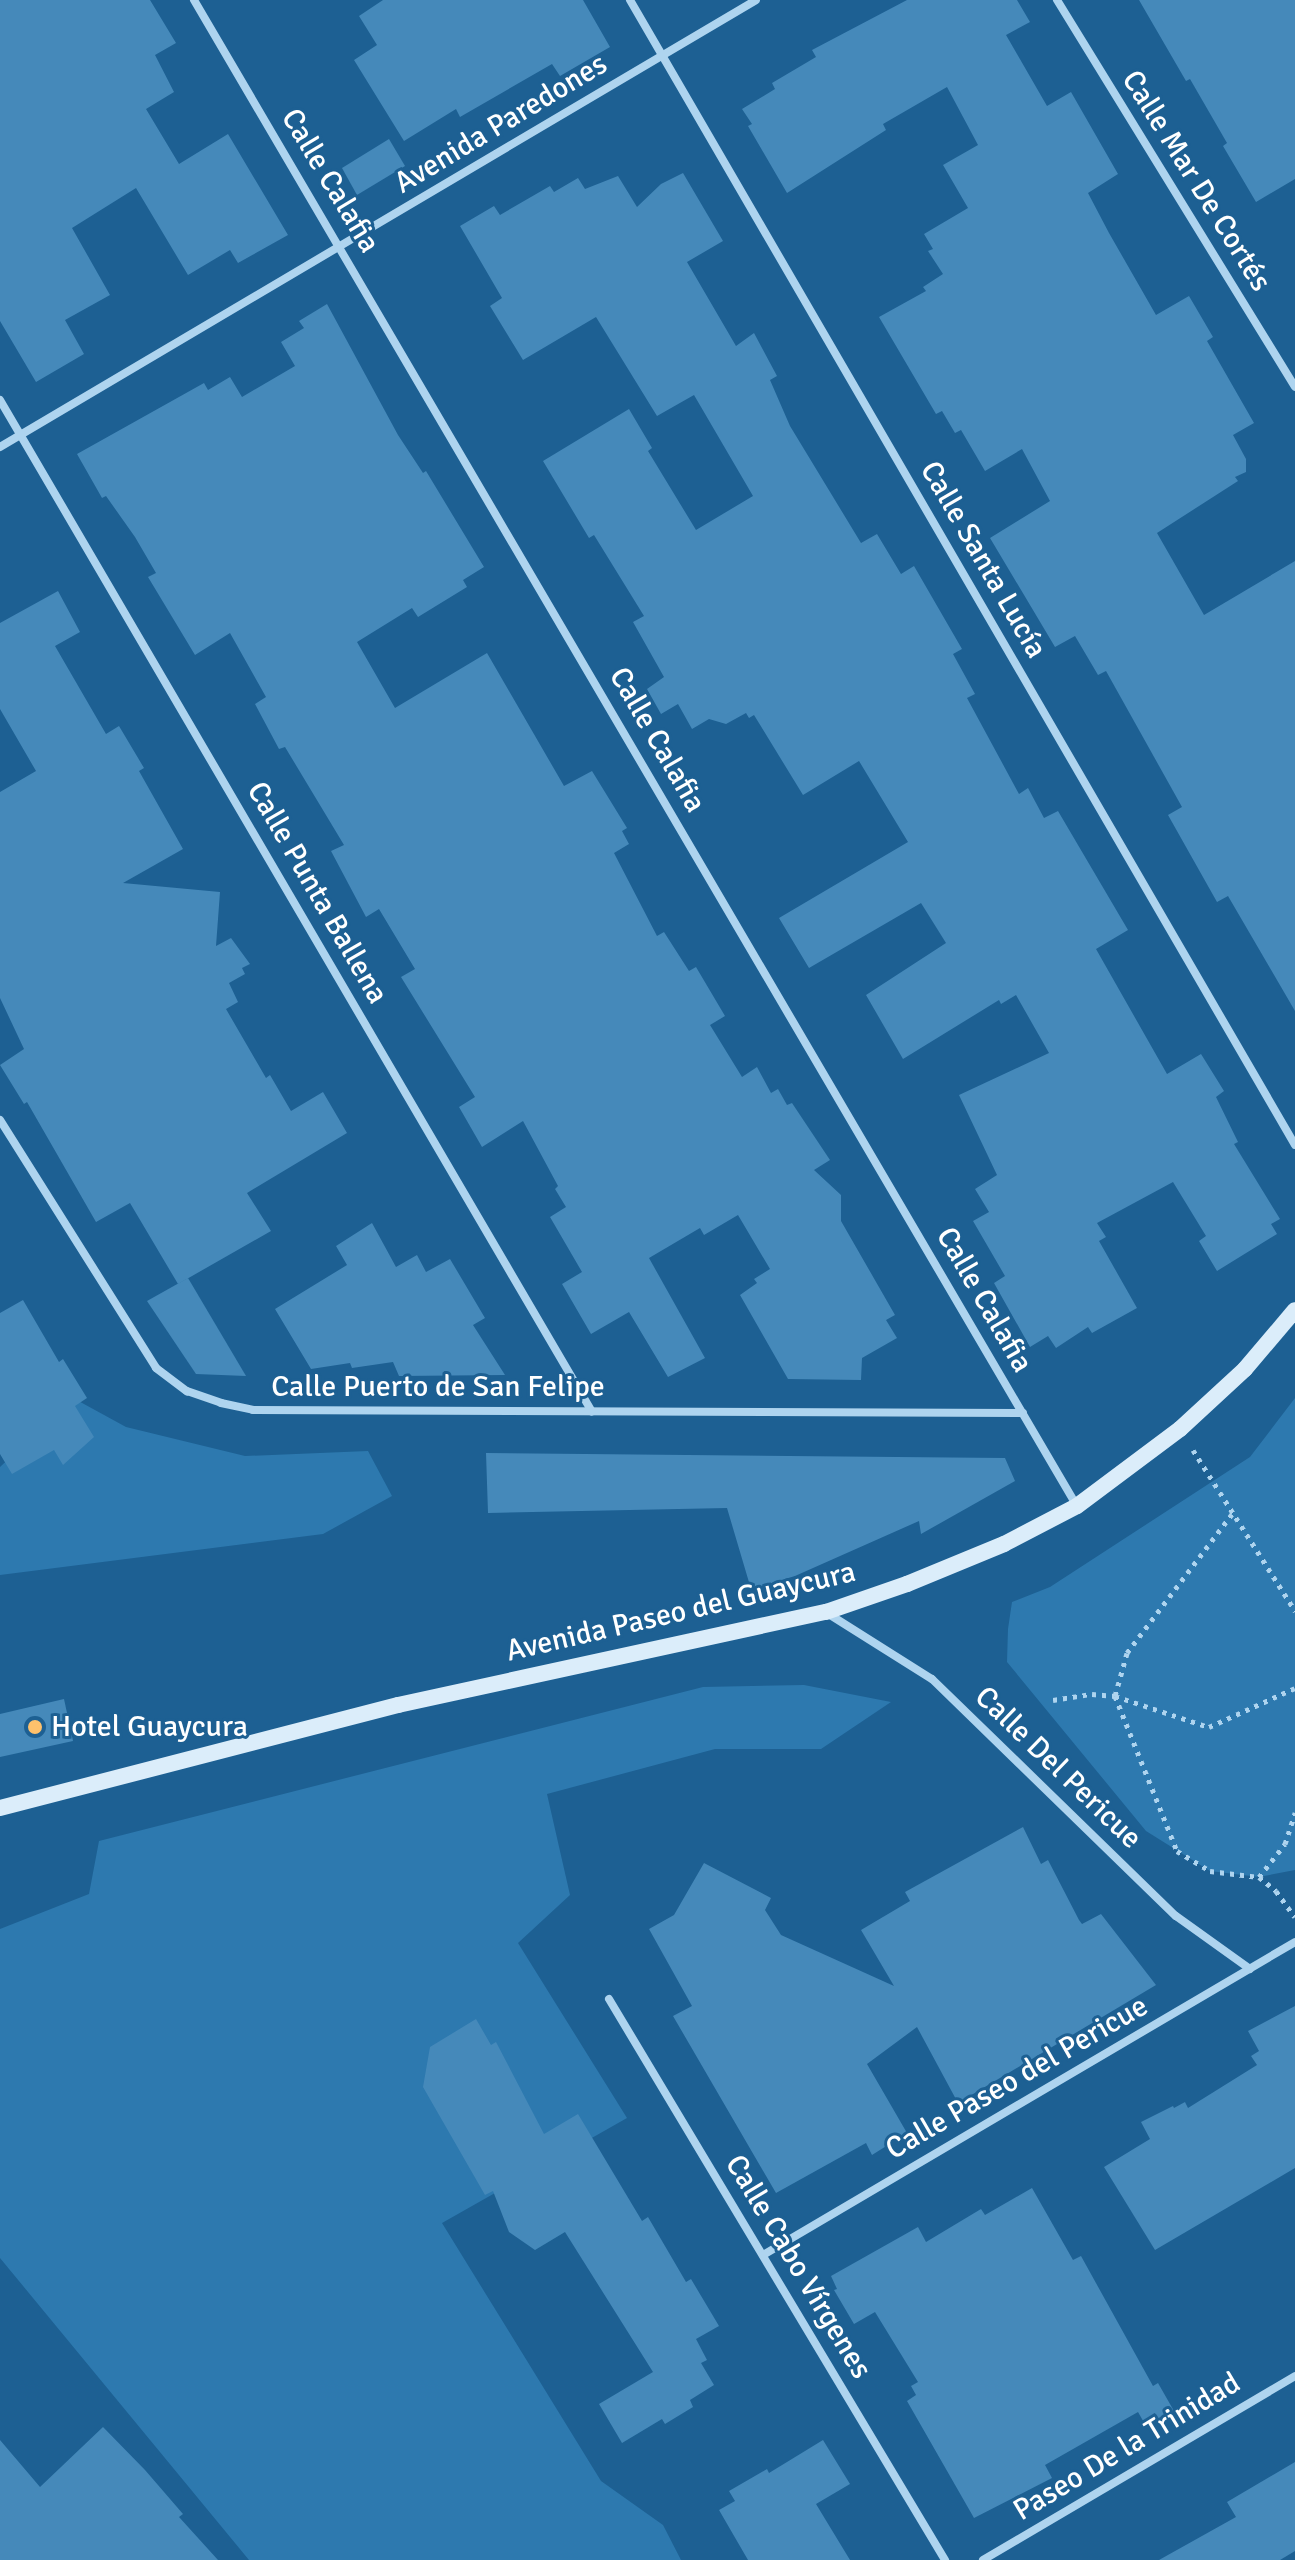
<!DOCTYPE html>
<meta charset="utf-8">
<style>
body{margin:0}
#map{position:relative;width:1295px;height:2560px;overflow:hidden;background:#1d6093;font-family:Signika,sans-serif}
div>[style]{position:absolute}
.green>*{inset:0;background:#2d79af}
.building>*{inset:0;background:#4589ba}
.path>*{height:5px;margin-top:-2.5px;transform-origin:0;background:repeating-linear-gradient(90deg,#aed4ef 0 4px,transparent 0 10px)}
.street>*{height:8px;margin:-4px;padding:0 4px;transform-origin:4px;border-radius:4px;background:#aed4ef}
.secondary>*{height:16px;margin:-8px;padding:0 8px;transform-origin:8px;border-radius:8px;background:#dbedfa}
.dots>*{width:22px;height:22px;translate:-50% -50%;box-sizing:border-box;border:4px solid #1d6093;border-radius:50%}
span{translate:-50% -50%;white-space:nowrap;text-align:center;line-height:1.15;-webkit-text-stroke:6px #1d6093;paint-order:stroke}
.street-label{font-size:30px;color:#fff}
.poi-label{font-size:30px;color:#fff}
.left{translate:0 -50%;text-align:left}
</style>
<div id="map">
<div class="green">
<i style="clip-path:polygon(73px 1398px,126px 1427px,245px 1456px,368px 1451px,392px 1496px,323px 1534px,0 1575px,0 1467px)"></i>
<i style="clip-path:polygon(1295px 1398px,1295px 1870px,1259px 1877px,1210px 1871px,1146px 1831px,1007px 1662px,1008px 1629px,1012px 1602px,1050px 1587px,1250px 1457px)"></i>
<i style="clip-path:polygon(804px 1685px,891px 1702px,821px 1749px,715px 1749px,547px 1794px,570px 1895px,518px 1943px,627px 2118px,442px 2223px,601px 2481px,663px 2525px,681px 2560px,249px 2560px,0 2258px,0 1929px,89px 1894px,99px 1841px,703px 1687px)"></i>
</div>
<div class="building">
<i style="clip-path:polygon(0 0,150px 0,176px 43px,155px 55px,174px 92px,146px 109px,179px 164px,228px 134px,288px 235px,238px 263px,230px 250px,188px 275px,136px 188px,72px 228px,110px 295px,65px 320px,84px 354px,36px 382px,0 321px)"></i>
<i style="clip-path:polygon(383px 0,583px 0,610px 47px,560px 76px,552px 64px,460px 117px,456px 109px,404px 141px,354px 60px,377px 45px,359px 16px)"></i>
<i style="clip-path:polygon(907px 0,1017px 0,1030px 22px,1006px 35px,1047px 106px,1071px 92px,1118px 174px,1088px 193px,1109px 233px,1156px 315px,1189px 296px,1213px 337px,1207px 341px,1254px 423px,1233px 435px,1246px 459px,1246px 472px,1235px 477px,1238px 481px,1157px 533px,1204px 615px,1295px 561px,1295px 1011px,1228px 896px,1217px 902px,1168px 815px,1182px 807px,1106px 671px,1098px 675px,1075px 636px,1055px 647px,990px 538px,1050px 501px,1022px 449px,985px 471px,961px 430px,955px 433px,942px 411px,936px 414px,879px 317px,926px 291px,923px 287px,943px 274px,928px 251px,933px 249px,924px 234px,968px 208px,943px 165px,978px 145px,947px 87px,883px 124px,886px 130px,787px 193px,748px 126px,752px 124px,742px 109px,775px 89px,772px 83px,816px 57px,812px 50px)"></i>
<i style="clip-path:polygon(1139px 0,1295px 0,1295px 179px,1256px 202px,1223px 146px,1227px 143px,1190px 79px,1186px 81px)"></i>
<i style="clip-path:polygon(389px 139px,405px 166px,357px 195px,342px 168px)"></i>
<i style="clip-path:polygon(683px 173px,723px 241px,687px 262px,736px 346px,754px 333px,777px 376px,770px 380px,790px 426px,861px 543px,877px 534px,901px 574px,914px 566px,962px 649px,953px 654px,975px 694px,967px 698px,1019px 794px,1028px 788px,1044px 818px,1058px 811px,1128px 930px,1096px 949px,1167px 1074px,1201px 1054px,1224px 1091px,1216px 1097px,1238px 1142px,1234px 1144px,1280px 1219px,1271px 1224px,1277px 1234px,1217px 1271px,1199px 1241px,1206px 1236px,1173px 1182px,1097px 1223px,1106px 1237px,1099px 1241px,1137px 1308px,1092px 1333px,1088px 1327px,1056px 1348px,1048px 1336px,1030px 1347px,994px 1283px,1005px 1276px,973px 1221px,989px 1212px,975px 1189px,997px 1175px,959px 1095px,1049px 1053px,1016px 995px,1001px 1004px,999px 1000px,903px 1059px,866px 995px,946px 943px,921px 903px,809px 968px,779px 918px,908px 842px,859px 761px,803px 795px,754px 715px,749px 718px,746px 713px,726px 724px,709px 719px,692px 729px,678px 704px,661px 714px,647px 689px,664px 677px,633px 622px,644px 616px,594px 535px,589px 538px,543px 461px,629px 409px,652px 448px,648px 451px,696px 530px,753px 496px,694px 395px,657px 416px,596px 317px,523px 360px,490px 306px,502px 298px,460px 226px,494px 206px,500px 215px,550px 186px,554px 192px,578px 178px,585px 189px,618px 176px,637px 207px,661px 184px)"></i>
<i style="clip-path:polygon(327px 304px,398px 435px,423px 473px,426px 471px,484px 567px,463px 580px,467px 587px,418px 617px,412px 608px,357px 642px,395px 708px,487px 653px,564px 786px,592px 771px,627px 828px,622px 831px,629px 844px,614px 853px,657px 936px,664px 932px,689px 971px,696px 967px,725px 1016px,710px 1025px,742px 1077px,757px 1067px,771px 1093px,778px 1089px,787px 1105px,792px 1103px,830px 1160px,814px 1170px,841px 1195px,841px 1221px,895px 1315px,886px 1320px,897px 1338px,862px 1358px,861px 1380px,788px 1379px,740px 1295px,757px 1283px,754px 1279px,770px 1269px,738px 1215px,704px 1235px,700px 1228px,649px 1258px,705px 1358px,668px 1377px,629px 1312px,591px 1334px,562px 1284px,582px 1272px,550px 1217px,566px 1207px,555px 1189px,558px 1186px,523px 1121px,482px 1147px,459px 1107px,475px 1097px,401px 977px,415px 969px,379px 909px,366px 917px,331px 851px,344px 845px,285px 747px,279px 749px,255px 704px,266px 697px,230px 633px,195px 655px,148px 577px,156px 573px,135px 537px,106px 496px,102px 498px,77px 454px,204px 383px,208px 390px,230px 377px,242px 397px,295px 366px,281px 342px,304px 328px,299px 321px)"></i>
<i style="clip-path:polygon(58px 591px,80px 632px,55px 646px,106px 734px,119px 726px,144px 768px,139px 771px,183px 849px,123px 883px,220px 892px,216px 946px,231px 938px,250px 964px,242px 968px,245px 974px,229px 983px,238px 1002px,226px 1009px,266px 1078px,270px 1075px,291px 1111px,323px 1092px,347px 1133px,247px 1193px,271px 1231px,178px 1284px,130px 1203px,96px 1222px,27px 1102px,24px 1104px,0 1065px,24px 1049px,0 998px,0 792px,36px 771px,0 709px,0 623px)"></i>
<i style="clip-path:polygon(372px 1223px,396px 1267px,417px 1255px,426px 1272px,450px 1259px,485px 1318px,473px 1325px,505px 1375px,399px 1376px,393px 1362px,352px 1368px,350px 1363px,311px 1369px,275px 1309px,347px 1265px,336px 1246px)"></i>
<i style="clip-path:polygon(188px 1278px,246px 1376px,196px 1374px,147px 1301px)"></i>
<i style="clip-path:polygon(23px 1300px,59px 1362px,63px 1359px,87px 1398px,75px 1406px,94px 1437px,63px 1465px,54px 1450px,12px 1474px,0 1454px,0 1313px)"></i>
<i style="clip-path:polygon(486px 1453px,1005px 1458px,1015px 1481px,921px 1534px,919px 1521px,795px 1576px,751px 1589px,727px 1508px,488px 1513px)"></i>
<i style="clip-path:polygon(64px 1699px,73px 1741px,0 1757px,0 1714px)"></i>
<i style="clip-path:polygon(1023px 1827px,1041px 1864px,1048px 1860px,1079px 1920px,1082px 1924px,1101px 1914px,1156px 1985px,958px 2103px,917px 2027px,867px 2064px,907px 2133px,872px 2155px,866px 2143px,776px 2193px,673px 2016px,692px 2006px,649px 1929px,674px 1915px,704px 1863px,771px 1898px,765px 1910px,781px 1935px,894px 1986px,861px 1930px,910px 1901px,905px 1892px)"></i>
<i style="clip-path:polygon(1295px 2006px,1295px 2168px,1155px 2250px,1104px 2167px,1150px 2139px,1141px 2122px,1173px 2106px,1174px 2108px,1185px 2102px,1188px 2108px,1257px 2065px,1251px 2056px,1259px 2051px,1248px 2031px)"></i>
<i style="clip-path:polygon(476px 2019px,491px 2045px,496px 2042px,544px 2134px,578px 2114px,642px 2221px,648px 2217px,686px 2282px,691px 2279px,719px 2326px,696px 2339px,707px 2360px,701px 2363px,714px 2385px,690px 2400px,693px 2407px,665px 2424px,662px 2419px,622px 2443px,599px 2404px,653px 2372px,565px 2232px,535px 2250px,509px 2232px,493px 2191px,485px 2195px,423px 2087px,430px 2047px)"></i>
<i style="clip-path:polygon(1032px 2188px,1073px 2260px,1081px 2256px,1153px 2386px,1158px 2383px,1174px 2411px,1146px 2426px,1138px 2412px,1045px 2465px,1052px 2478px,974px 2518px,907px 2401px,916px 2395px,911px 2386px,918px 2382px,875px 2312px,854px 2324px,834px 2290px,837px 2289px,831px 2276px,918px 2227px,926px 2242px,981px 2209px,985px 2215px)"></i>
<i style="clip-path:polygon(103px 2427px,145px 2470px,183px 2514px,179px 2517px,218px 2560px,0 2560px,0 2440px,40px 2487px)"></i>
<i style="clip-path:polygon(823px 2440px,850px 2484px,816px 2504px,850px 2560px,748px 2560px,719px 2510px,735px 2501px,729px 2491px,767px 2469px,769px 2473px)"></i>
<i style="clip-path:polygon(1295px 2462px,1295px 2551px,1280px 2560px,1159px 2560px,1236px 2517px,1227px 2502px)"></i>
</div>
<div class="path">
<i style="left:1193px;top:1450px;width:191px;rotate:57.6deg"></i>
<i style="left:1232px;top:1514px;width:174px;rotate:127.1deg"></i>
<i style="left:1127px;top:1653px;width:45px;rotate:105.6deg"></i>
<i style="left:1115px;top:1696px;width:167px;rotate:68.2deg"></i>
<i style="left:1177px;top:1851px;width:39px;rotate:31deg"></i>
<i style="left:1210px;top:1871px;width:49px;rotate:7deg"></i>
<i style="left:1259px;top:1877px;width:22px;rotate:39deg"></i>
<i style="left:1276px;top:1891px;width:32px;rotate:54deg"></i>
<i style="left:1053px;top:1700px;width:39px;rotate:-9deg"></i>
<i style="left:1092px;top:1694px;width:23px;rotate:5deg"></i>
<i style="left:1115px;top:1696px;width:99px;rotate:18.3deg"></i>
<i style="left:1209px;top:1727px;width:94px;rotate:-24.4deg"></i>
<i style="left:1259px;top:1877px;width:42px;rotate:-51.8deg"></i>
<i style="left:1285px;top:1844px;width:33px;rotate:-72deg"></i>
</div>
<div class="street">
<i style="left:194px;top:0;width:1746px;rotate:59.62deg"></i>
<i style="left:630px;top:0;width:1324px;rotate:59.85deg"></i>
<i style="left:1057px;top:0;width:454px;rotate:58.4deg"></i>
<i style="left:0;top:400px;width:1172px;rotate:59.67deg"></i>
<i style="left:0;top:447px;width:878px;rotate:-30.59deg"></i>
<i style="left:0;top:1120px;width:293px;rotate:57.8deg"></i>
<i style="left:156px;top:1368px;width:39px;rotate:37deg"></i>
<i style="left:187px;top:1391px;width:36px;rotate:19deg"></i>
<i style="left:221px;top:1403px;width:33px;rotate:12deg"></i>
<i style="left:253px;top:1410px;width:770px;rotate:0.22deg"></i>
<i style="left:827px;top:1613px;width:124px;rotate:32.2deg"></i>
<i style="left:932px;top:1679px;width:340px;rotate:44.2deg"></i>
<i style="left:1176px;top:1916px;width:91px;rotate:35.6deg"></i>
<i style="left:609px;top:1999px;width:654px;rotate:59.08deg"></i>
<i style="left:763px;top:2255px;width:617px;rotate:-30.47deg"></i>
<i style="left:983px;top:2560px;width:362px;rotate:-30.5deg"></i>
</div>
<div class="secondary">
<i style="left:0;top:1808px;width:411px;rotate:-14.5deg"></i>
<i style="left:398px;top:1705px;width:438px;rotate:-12.3deg"></i>
<i style="left:826px;top:1612px;width:86px;rotate:-19.1deg"></i>
<i style="left:907px;top:1584px;width:105px;rotate:-22.4deg"></i>
<i style="left:1004px;top:1544px;width:82px;rotate:-27.5deg"></i>
<i style="left:1077px;top:1506px;width:129px;rotate:-36.8deg"></i>
<i style="left:1180px;top:1429px;width:88px;rotate:-42.7deg"></i>
<i style="left:1245px;top:1369px;width:77px;rotate:-49.7deg"></i>
</div>
<div class="dots">
<i style="left:35px;top:1727px;background:#fec16c"></i>
</div>
<div class="street-label">
<span style="left:501px;top:124px;rotate:-31deg">Avenida Paredones</span>
<span style="left:330px;top:181px;rotate:59deg">Calle Calafia</span>
<span style="left:1196px;top:181px;rotate:58deg">Calle Mar De Cortés</span>
<span style="left:983px;top:560px;rotate:60deg">Calle Santa Lucía</span>
<span style="left:657px;top:740px;rotate:60deg">Calle Calafia</span>
<span style="left:317px;top:893px;rotate:60deg">Calle Punta Ballena</span>
<span style="left:984px;top:1300px;rotate:60deg">Calle Calafia</span>
<span style="left:438px;top:1387px">Calle Puerto de San Felipe</span>
<span style="left:681px;top:1612px;rotate:-13deg">Avenida Paseo del Guaycura</span>
<span style="left:1058px;top:1768px;rotate:44deg">Calle Del Pericue</span>
<span style="left:1017px;top:2078px;rotate:-30deg">Calle Paseo del Pericue</span>
<span style="left:798px;top:2267px;rotate:59deg">Calle Cabo Vírgenes</span>
<span style="left:1127px;top:2447px;rotate:-31deg">Paseo De la Trinidad</span>
</div>
<div class="poi-label">
<span class="left" style="left:51px;top:1727px">Hotel Guaycura</span>
</div>
</div>
